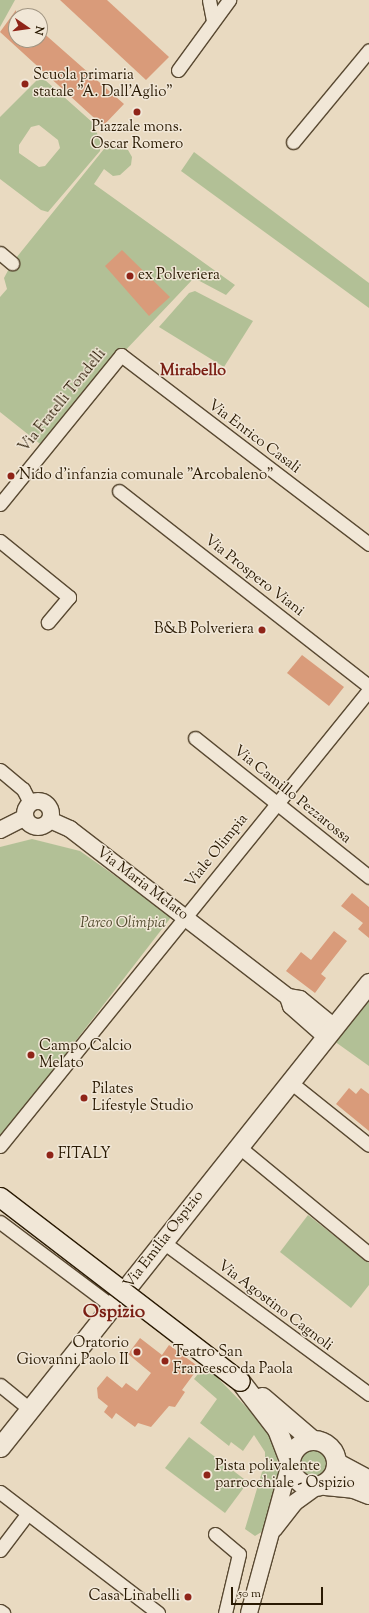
<!DOCTYPE html>
<style>
body{margin:0}
#map{position:relative;width:369px;height:1613px;overflow:hidden;background:#e9dac1;font-family:"Sorts Mill Goudy",serif}
div>[style]{position:absolute}
.green>*{inset:0;background:#b2c096}
.round{border-radius:50%}
.building>*{inset:0;background:#d99b7a}
.roads{filter:drop-shadow(1px 0 #594932) drop-shadow(-1px 0 #594932) drop-shadow(0 1px #594932) drop-shadow(0 -1px #594932)}
.minor>*{height:13px;margin:-6.5px;padding:0 6.5px;transform-origin:6.5px;border-radius:6.5px;background:#f1e7d7}
.tertiary>*{height:16px;margin:-8px;padding:0 8px;transform-origin:8px;border-radius:8px;background:#f1e7d7}
.tertiary>.ring{margin:-8px;padding:0;box-sizing:content-box;background:none;border:16px solid #f1e7d7;border-radius:50%}
.secondary>*{height:19px;margin:-9.5px;padding:0 9.5px;transform-origin:9.5px;border-radius:9.5px;background:#f1e7d7}
.secondary>.ring{margin:-9.5px;padding:0;box-sizing:content-box;background:none;border:19px solid #f1e7d7;border-radius:50%}
.bridges{filter:drop-shadow(1px 0 #291902) drop-shadow(-1px 0 #291902) drop-shadow(0 1px #291902) drop-shadow(0 -1px #291902)}
.secondary-bridge>*{height:19px;margin:-9.5px;padding:0 9.5px;transform-origin:9.5px;border-radius:9.5px;background:#f1e7d7}
.dots>*{width:11px;height:11px;translate:-50% -50%;box-sizing:border-box;border:2px solid #f1e7d7;border-radius:50%}
span{translate:-50% -50%;white-space:nowrap;text-align:center;line-height:1.15;-webkit-text-stroke:3px #f1e7d7;paint-order:stroke}
.poi-label{font-size:15px;color:#291902}
.left{translate:0 -50%;text-align:left}
.right{translate:-100% -50%;text-align:right}
.street-label{font-size:15px;color:#291902}
.park-label{font-size:15px;color:#524b2e;font-style:italic}
.neighbourhood-label{font-size:16px;color:#7a1f14;font-weight:700}
.district-label{font-size:19px;color:#7a1f14;font-weight:700}
.north{position:absolute;left:8px;top:8px;width:40px;height:40px;box-sizing:border-box;background:#f1e7d7;border:1px solid #a19582;border-radius:50%;rotate:103deg;font-size:11px;font-weight:700;line-height:16px;text-align:center;color:#291902}
.north::after{content:'';display:block;margin:auto;width:14px;height:18px;background:#8f2418;clip-path:polygon(50% 0,100% 100%,50% 72%,0 100%)}
.scale{position:absolute;left:231px;top:1587px;width:92px;height:18px;box-sizing:border-box;border:2px solid #291902;border-top:0;padding-left:5px;font-size:12px;line-height:14px;white-space:nowrap;color:#291902;-webkit-text-stroke:3px #f1e7d7;paint-order:stroke}
</style>
<div id="map">
<div class="green">
<i style="clip-path:polygon(0 0,15px 0,0 27px)"></i>
<i style="clip-path:polygon(evenodd,37px 80px,45px 80px,92px 122px,101px 142px,100px 151px,48px 212px,41px 210px,0 179px,0 117px,37px 80px,39px 125px,58px 140px,60px 148px,45px 166px,39px 167px,19px 153px,19px 145px,31px 127px,39px 125px)"></i>
<i style="clip-path:polygon(108px 144px,128px 150px,132px 157px,131px 165px,120px 175px,113px 176px,104px 169px,94px 184px,235px 285px,226px 295px,194px 278px,121px 355px,44px 447px,0 412px,0 297px,7px 289px,4px 278px,12px 263px)"></i>
<i style="clip-path:polygon(194px 152px,369px 283px,369px 308px,181px 171px)"></i>
<i style="clip-path:polygon(195px 291px,253px 321px,224px 367px,159px 327px,189px 293px)"></i>
<i style="clip-path:polygon(32px 839px,80px 851px,172px 916px,0 1139px,0 847px)"></i>
<i style="clip-path:polygon(369px 997px,369px 1066px,334px 1041px)"></i>
<i style="clip-path:polygon(308px 1215px,369px 1263px,369px 1285px,351px 1308px,280px 1252px)"></i>
<i style="clip-path:polygon(205px 1365px,253px 1414px,275px 1442px,279px 1475px,263px 1531px,255px 1536px,245px 1529px,265px 1462px,265px 1452px,254px 1435px,243px 1451px,231px 1442px,229px 1446px,200px 1423px,217px 1399px,194px 1379px)"></i>
<i style="clip-path:polygon(189px 1437px,248px 1482px,225px 1513px,165px 1468px)"></i>
<i class="round" style="left:301px;top:1450px;width:26px;height:26px"></i>
</div>
<div class="building">
<i style="clip-path:polygon(60px 0,107px 0,169px 57px,146px 80px)"></i>
<i style="clip-path:polygon(16px 10px,16px 40px,40px 40px,40px 30px,124px 104px,103px 126px,0 32px)"></i>
<i style="clip-path:polygon(122px 250px,170px 297px,149px 316px,105px 266px)"></i>
<i style="clip-path:polygon(302px 655px,344px 687px,329px 706px,287px 673px)"></i>
<i style="clip-path:polygon(352px 893px,369px 907px,369px 938px,358px 929px,363px 923px,341px 906px)"></i>
<i style="clip-path:polygon(334px 931px,347px 941px,321px 974px,326px 978px,315px 993px,286px 971px,301px 952px,311px 960px)"></i>
<i style="clip-path:polygon(349px 1088px,356px 1094px,361px 1088px,369px 1094px,369px 1131px,336px 1104px)"></i>
<i style="clip-path:polygon(140px 1338px,162px 1355px,169px 1345px,199px 1367px,182px 1390px,185px 1392px,175px 1407px,169px 1406px,151px 1427px,138px 1423px,135px 1427px,116px 1413px,112px 1419px,104px 1412px,108px 1406px,98px 1398px,97px 1388px,107px 1376px,122px 1388px,126px 1383px,137px 1391px,151px 1373px,128px 1354px)"></i>
</div>
<div class="roads">
<div class="minor">
<i style="left:209px;top:0;width:21px;rotate:79deg"></i>
<i style="left:178px;top:70px;width:87px;rotate:-53.9deg"></i>
<i style="left:293px;top:142px;width:119px;rotate:-50.4deg"></i>
<i style="left:0;top:253px;width:16px;rotate:40deg"></i>
<i style="left:119px;top:491px;width:317px;rotate:38deg"></i>
<i style="left:0;top:504px;width:192px;rotate:-50.9deg"></i>
<i style="left:121px;top:355px;width:312px;rotate:37.3deg"></i>
<i style="left:0;top:541px;width:89px;rotate:39.1deg"></i>
<i style="left:69px;top:597px;width:33px;rotate:130deg"></i>
<i style="left:195px;top:738px;width:223px;rotate:38.6deg"></i>
<i style="left:0;top:770px;width:30px;rotate:40deg"></i>
<i style="left:23px;top:789px;width:16px;rotate:63deg"></i>
<i style="left:289px;top:1081px;width:102px;rotate:38.7deg"></i>
<i style="left:0;top:1146px;width:587px;rotate:-51.02deg"></i>
<i style="left:238px;top:1146px;width:170px;rotate:39.5deg"></i>
<i style="left:0;top:1222px;width:140px;rotate:36.9deg"></i>
<i style="left:163px;top:1242px;width:256px;rotate:36.4deg"></i>
<i style="left:0;top:1385px;width:38px;rotate:39deg"></i>
<i style="left:0;top:1492px;width:199px;rotate:37.4deg"></i>
<i style="left:215px;top:1534px;width:31px;rotate:40deg"></i>
<i style="left:239px;top:1554px;width:61px;rotate:103.3deg"></i>
<i style="left:0;top:1550px;width:46px;rotate:-52.9deg"></i>
<i style="left:0;top:1611px;width:4px;rotate:34deg"></i>
</div>
<div class="tertiary">
<i class="ring" style="left:25px;top:801px;width:10px;height:10px"></i>
<i style="left:50px;top:820px;width:22px;rotate:24deg"></i>
<i style="left:70px;top:829px;width:275px;rotate:37.6deg"></i>
<i style="left:288px;top:997px;width:12px;rotate:9deg"></i>
<i style="left:300px;top:999px;width:43px;rotate:39.3deg"></i>
<i style="left:0;top:830px;width:28px;rotate:-27deg"></i>
<i style="left:288px;top:997px;width:9px;rotate:72deg"></i>
<i style="left:291px;top:1006px;width:45px;rotate:41.4deg"></i>
<i style="left:274px;top:1529px;width:33px;rotate:-52deg"></i>
<i style="left:294px;top:1503px;width:29px;rotate:-36deg"></i>
<i style="left:249px;top:1613px;width:151px;rotate:-74.7deg"></i>
</div>
<div class="secondary">
<i style="left:240px;top:1381px;width:61px;rotate:52.4deg"></i>
<i style="left:277px;top:1429px;width:33px;rotate:69deg"></i>
<i style="left:262px;top:1397px;width:65px;rotate:40.6deg"></i>
<i class="ring" style="left:290px;top:1440px;width:27px;height:27px"></i>
<i style="left:0;top:1447px;width:593px;rotate:-51.51deg"></i>
<i style="left:337px;top:1463px;width:36px;rotate:28deg"></i>
<i style="left:325px;top:1485px;width:28px;rotate:6deg"></i>
<i style="left:353px;top:1488px;width:17px;rotate:21deg"></i>
</div>
</div>
<div class="bridges">
<div class="secondary-bridge">
<i style="left:0;top:1197px;width:302px;rotate:37.5deg"></i>
</div>
</div>
<div class="dots">
<i style="left:25px;top:84px;background:#8f2418"></i>
<i style="left:137px;top:112px;background:#8f2418"></i>
<i style="left:130px;top:276px;background:#8f2418"></i>
<i style="left:11px;top:476px;background:#8f2418"></i>
<i style="left:262px;top:630px;background:#8f2418"></i>
<i style="left:31px;top:1055px;background:#8f2418"></i>
<i style="left:84px;top:1098px;background:#8f2418"></i>
<i style="left:50px;top:1155px;background:#8f2418"></i>
<i style="left:137px;top:1352px;background:#8f2418"></i>
<i style="left:165px;top:1361px;background:#8f2418"></i>
<i style="left:207px;top:1475px;background:#8f2418"></i>
<i style="left:188px;top:1597px;background:#8f2418"></i>
</div>
<div class="poi-label">
<span class="left" style="left:33px;top:84px">Scuola primaria<br>statale "A. Dall'Aglio"</span>
<span style="left:137px;top:136px">Piazzale mons.<br>Oscar Romero</span>
<span class="left" style="left:138px;top:276px">ex Polveriera</span>
<span class="left" style="left:19px;top:476px">Nido d'infanzia comunale "Arcobaleno"</span>
<span class="right" style="left:254px;top:630px">B&amp;B Polveriera</span>
<span class="left" style="left:39px;top:1055px">Campo Calcio<br>Melato</span>
<span class="left" style="left:92px;top:1098px">Pilates<br>Lifestyle Studio</span>
<span class="left" style="left:58px;top:1155px">FITALY</span>
<span class="right" style="left:129px;top:1352px">Oratorio<br>Giovanni Paolo II</span>
<span class="left" style="left:173px;top:1361px">Teatro San<br>Francesco da Paola</span>
<span class="left" style="left:215px;top:1475px">Pista polivalente<br>parrocchiale - Ospizio</span>
<span class="right" style="left:180px;top:1597px">Casa Linabelli</span>
</div>
<div class="street-label">
<span style="left:63px;top:401px;rotate:-51deg">Via Fratelli Tondelli</span>
<span style="left:254px;top:437px;rotate:37deg">Via Enrico Casali</span>
<span style="left:254px;top:576px;rotate:38deg">Via Prospero Viani</span>
<span style="left:292px;top:795px;rotate:39deg">Via Camillo Pezzarossa</span>
<span style="left:217px;top:851px;rotate:-51deg">Viale Olimpia</span>
<span style="left:142px;top:884px;rotate:37deg">Via Maria Melato</span>
<span style="left:164px;top:1240px;rotate:-52deg">Via Emilia Ospizio</span>
<span style="left:275px;top:1306px;rotate:37deg">Via Agostino Cagnoli</span>
</div>
<div class="park-label">
<span style="left:123px;top:924px">Parco Olimpia</span>
</div>
<div class="neighbourhood-label">
<span style="left:193px;top:372px">Mirabello</span>
</div>
<div class="district-label">
<span style="left:114px;top:1313px">Ospizio</span>
</div>
<div class="north">N</div>
<div class="scale">50 m</div>
</div>
